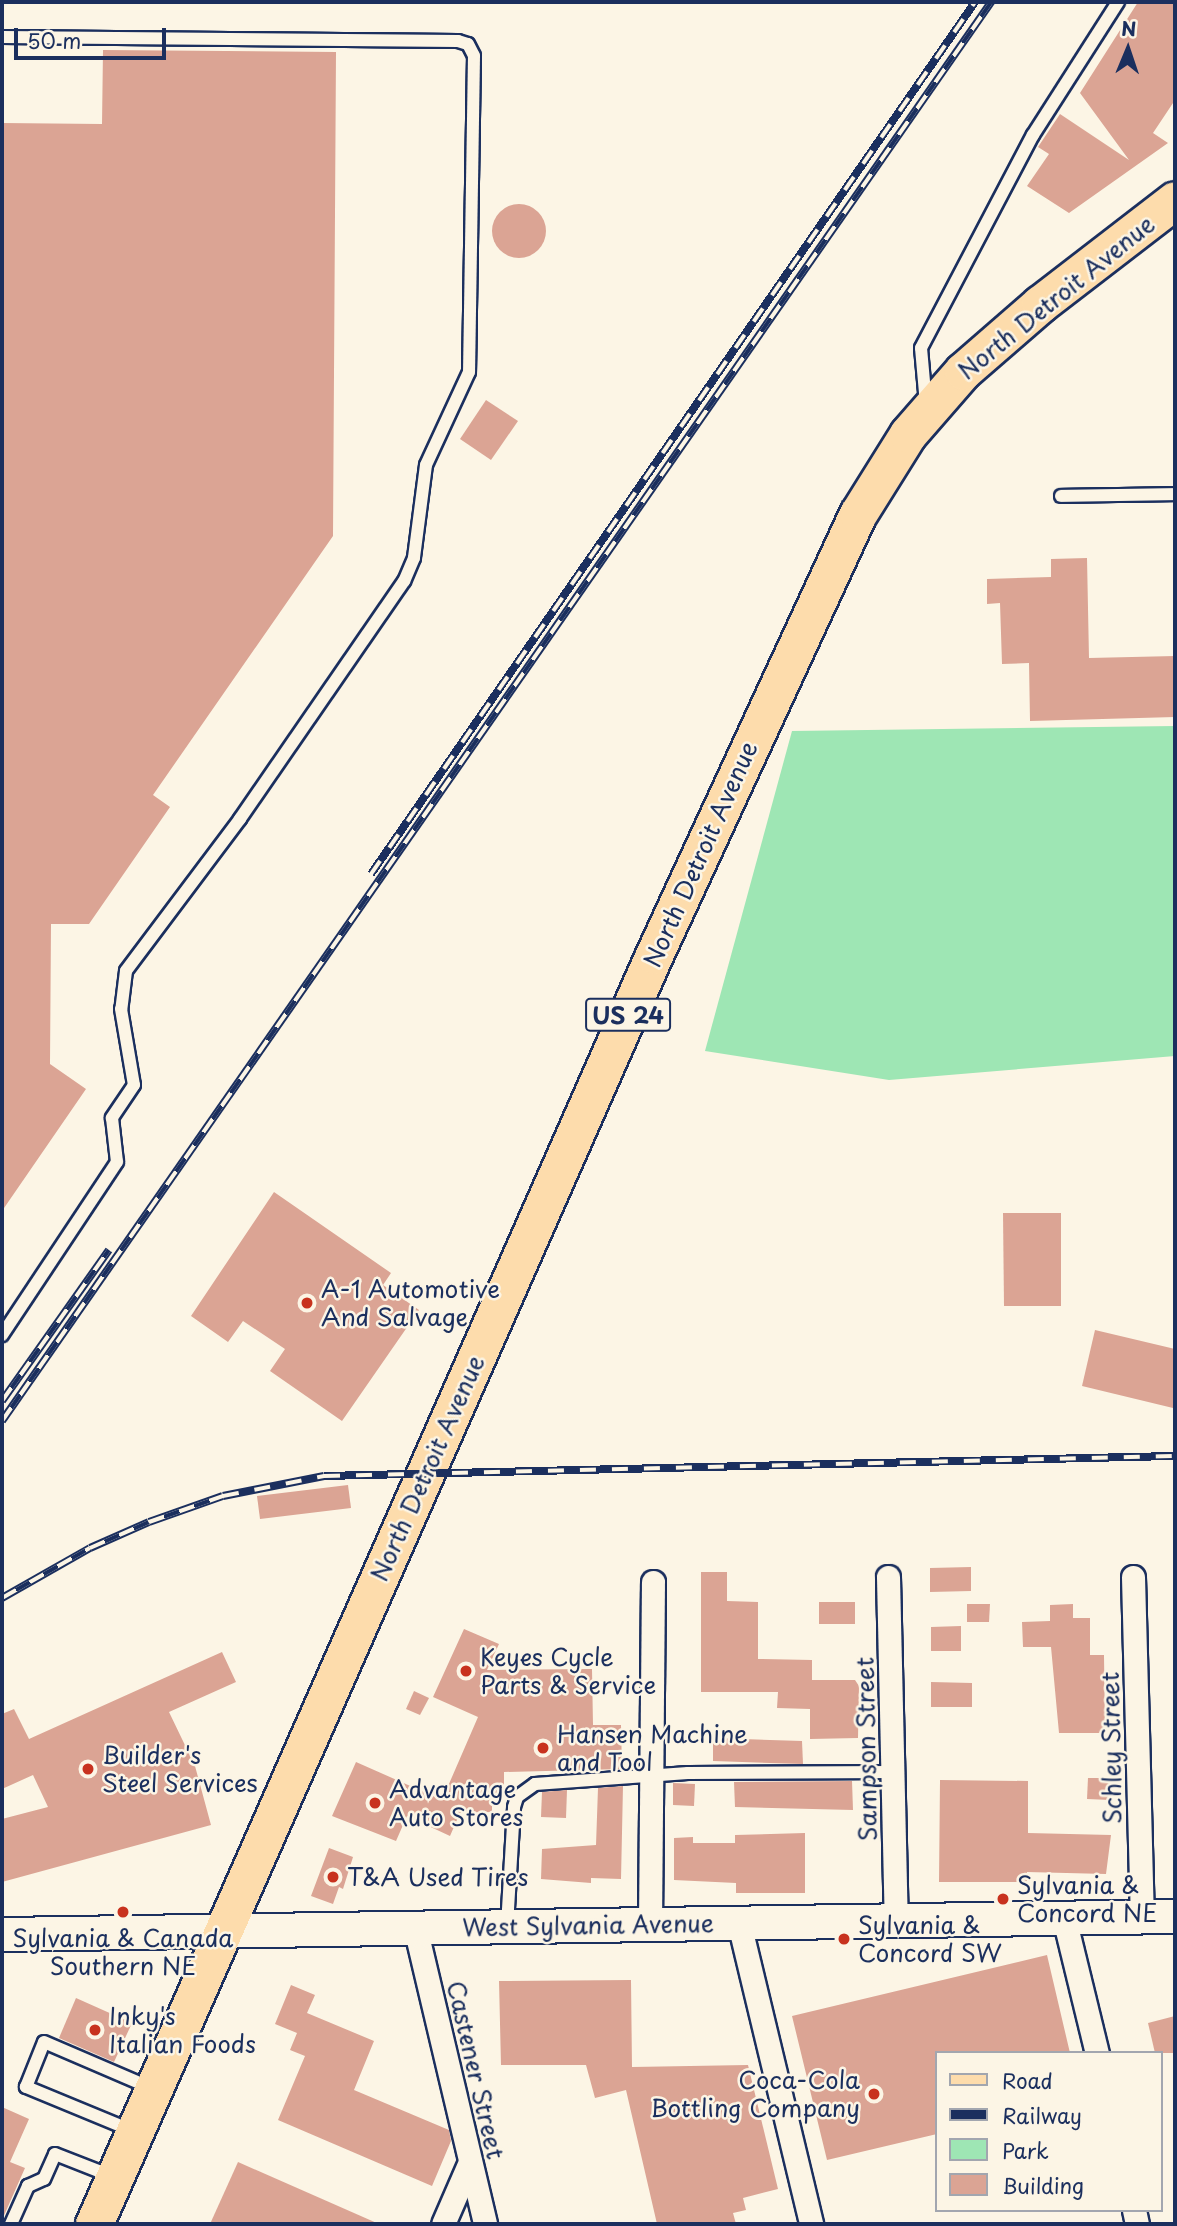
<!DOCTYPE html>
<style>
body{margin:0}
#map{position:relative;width:1177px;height:2226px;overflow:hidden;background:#fcf5e5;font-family:"Playpen Sans",sans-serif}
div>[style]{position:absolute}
.green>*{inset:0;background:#9ee6b4}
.building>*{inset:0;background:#dba494}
.round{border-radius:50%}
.roads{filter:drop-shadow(2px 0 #1b2f5e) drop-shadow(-2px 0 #1b2f5e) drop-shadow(0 2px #1b2f5e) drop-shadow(0 -2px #1b2f5e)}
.lane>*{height:12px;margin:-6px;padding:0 6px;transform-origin:6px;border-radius:6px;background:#fcf5e5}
.street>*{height:23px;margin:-11.5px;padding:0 11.5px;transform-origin:11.5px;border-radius:11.5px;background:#fcf5e5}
.secondary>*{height:33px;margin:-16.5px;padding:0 16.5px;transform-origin:16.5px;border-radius:16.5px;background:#fcf5e5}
.primary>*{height:37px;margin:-18.5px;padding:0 18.5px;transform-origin:18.5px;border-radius:18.5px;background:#fddcac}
.rail>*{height:8px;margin-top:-4px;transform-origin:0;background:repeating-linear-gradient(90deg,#fcf5e5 0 16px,#1b2f5e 0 32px);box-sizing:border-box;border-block:2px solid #1b2f5e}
.dots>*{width:19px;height:19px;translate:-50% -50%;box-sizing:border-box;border:4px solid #fcf5e5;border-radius:50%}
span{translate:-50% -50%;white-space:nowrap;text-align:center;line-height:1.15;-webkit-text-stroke:5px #fcf5e5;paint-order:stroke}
.shield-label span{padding:2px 5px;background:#fcf5e5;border:2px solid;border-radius:5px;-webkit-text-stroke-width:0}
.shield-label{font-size:23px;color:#1b2f5e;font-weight:700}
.street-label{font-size:24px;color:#1b2f5e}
.poi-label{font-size:24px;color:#1b2f5e}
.left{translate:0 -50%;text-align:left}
.right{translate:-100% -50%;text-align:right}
.frame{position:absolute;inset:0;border:4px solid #1b2f5e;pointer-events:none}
.legend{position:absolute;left:935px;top:2051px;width:228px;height:161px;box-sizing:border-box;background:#fcf5e5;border:2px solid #a2a6af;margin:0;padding:9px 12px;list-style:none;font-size:21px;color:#1b2f5e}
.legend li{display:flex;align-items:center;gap:14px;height:35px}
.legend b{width:35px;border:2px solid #a2a6af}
.north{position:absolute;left:1093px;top:14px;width:70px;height:70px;-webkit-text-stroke:5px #fcf5e5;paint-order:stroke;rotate:2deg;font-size:19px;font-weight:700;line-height:28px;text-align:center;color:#1b2f5e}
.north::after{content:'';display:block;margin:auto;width:24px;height:32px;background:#1b2f5e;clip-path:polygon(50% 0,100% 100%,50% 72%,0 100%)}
.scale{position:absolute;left:14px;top:28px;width:152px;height:32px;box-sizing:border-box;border:4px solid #1b2f5e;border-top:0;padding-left:9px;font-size:21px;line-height:24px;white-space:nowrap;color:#1b2f5e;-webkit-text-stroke:5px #fcf5e5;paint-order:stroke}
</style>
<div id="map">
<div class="green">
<i style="clip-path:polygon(1175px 726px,1175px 1056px,889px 1080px,705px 1051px,792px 731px)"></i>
</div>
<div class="building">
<i style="clip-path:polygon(1138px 2px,1175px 2px,1175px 100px,1153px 133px,1168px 143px,1069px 213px,1027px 186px,1049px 154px,1038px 147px,1060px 114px,1129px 160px,1080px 93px)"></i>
<i style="clip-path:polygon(103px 50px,336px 52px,333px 536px,153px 795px,170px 807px,89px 924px,51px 924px,50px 1064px,86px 1089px,2px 1211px,2px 123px,102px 124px)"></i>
<i class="round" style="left:492px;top:204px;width:54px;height:54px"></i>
<i style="clip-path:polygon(486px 400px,518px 421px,491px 460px,460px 439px)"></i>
<i style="clip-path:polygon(1087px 558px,1089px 658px,1175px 656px,1175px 717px,1030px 721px,1029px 663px,1002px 664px,1000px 603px,987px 604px,987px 579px,1051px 577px,1051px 559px)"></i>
<i style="clip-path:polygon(274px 1192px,391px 1273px,383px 1285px,419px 1310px,342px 1421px,270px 1371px,285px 1349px,243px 1321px,228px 1342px,191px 1316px)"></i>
<i style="clip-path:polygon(1003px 1213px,1061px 1213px,1061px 1306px,1004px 1306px)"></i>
<i style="clip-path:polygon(1095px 1330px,1175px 1349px,1173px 1408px,1082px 1386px)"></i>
<i style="clip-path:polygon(348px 1485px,351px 1508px,260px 1519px,257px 1496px)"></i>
<i style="clip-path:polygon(971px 1567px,971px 1591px,930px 1592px,930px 1568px)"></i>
<i style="clip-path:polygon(701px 1572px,727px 1572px,727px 1601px,758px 1602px,758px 1659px,812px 1660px,812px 1680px,855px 1680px,859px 1686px,858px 1738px,810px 1739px,810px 1709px,777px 1708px,778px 1692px,701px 1692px)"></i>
<i style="clip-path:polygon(819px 1602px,855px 1602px,855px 1624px,819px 1624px)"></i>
<i style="clip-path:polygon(967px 1604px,990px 1604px,989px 1622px,967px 1622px)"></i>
<i style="clip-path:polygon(1073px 1604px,1073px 1618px,1090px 1618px,1090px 1655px,1104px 1655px,1105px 1733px,1059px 1733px,1051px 1647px,1023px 1647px,1022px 1622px,1050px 1621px,1050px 1605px)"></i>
<i style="clip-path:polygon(961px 1626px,961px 1651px,931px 1651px,931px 1627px)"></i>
<i style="clip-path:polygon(464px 1629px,499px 1644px,487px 1670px,592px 1669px,593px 1725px,621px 1725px,622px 1769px,504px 1772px,504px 1793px,492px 1793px,492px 1812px,460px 1813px,450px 1836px,407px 1816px,396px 1841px,332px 1816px,356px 1762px,442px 1800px,478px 1717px,433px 1697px)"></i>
<i style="clip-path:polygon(222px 1652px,236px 1682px,169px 1712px,195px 1766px,211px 1825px,2px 1882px,2px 1819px,48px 1807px,33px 1775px,2px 1789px,2px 1714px,14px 1709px,29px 1739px)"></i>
<i style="clip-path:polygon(931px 1682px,972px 1683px,972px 1707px,931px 1707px)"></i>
<i style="clip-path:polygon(414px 1691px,429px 1698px,420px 1715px,406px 1709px)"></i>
<i style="clip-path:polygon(713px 1738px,802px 1741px,803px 1764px,713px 1761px)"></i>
<i style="clip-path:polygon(1088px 1778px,1111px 1778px,1110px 1800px,1087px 1799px)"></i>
<i style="clip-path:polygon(940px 1780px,1028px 1781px,1028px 1833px,1111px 1835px,1106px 1874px,1027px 1872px,1027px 1882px,939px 1882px)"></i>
<i style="clip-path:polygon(852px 1781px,853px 1810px,735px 1807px,734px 1782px)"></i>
<i style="clip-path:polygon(673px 1783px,695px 1784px,694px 1806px,673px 1805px)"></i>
<i style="clip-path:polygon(623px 1786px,621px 1879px,591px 1878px,591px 1883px,541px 1879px,542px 1849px,596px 1845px,598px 1788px)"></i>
<i style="clip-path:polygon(567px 1790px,566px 1818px,541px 1817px,542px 1792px)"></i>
<i style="clip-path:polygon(805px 1833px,805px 1893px,736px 1893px,736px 1883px,674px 1880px,674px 1838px,693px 1837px,693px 1843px,735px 1843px,735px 1835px)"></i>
<i style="clip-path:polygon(329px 1848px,353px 1857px,343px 1889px,339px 1887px,333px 1904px,311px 1896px)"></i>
<i style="clip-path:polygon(1047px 1955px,1070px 2053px,937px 2053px,937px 2134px,827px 2160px,792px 2016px)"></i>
<i style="clip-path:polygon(631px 1980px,632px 2067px,748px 2065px,778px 2189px,743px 2198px,746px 2210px,733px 2213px,736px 2224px,657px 2224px,626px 2090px,595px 2098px,586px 2065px,501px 2065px,499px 1981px)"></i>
<i style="clip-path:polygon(291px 1985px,315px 1995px,307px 2013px,374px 2041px,354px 2090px,449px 2130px,451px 2141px,432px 2186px,278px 2120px,305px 2056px,290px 2050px,297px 2033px,275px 2024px)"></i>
<i style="clip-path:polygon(76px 1998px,132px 2023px,114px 2062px,59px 2038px)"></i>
<i style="clip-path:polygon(1175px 2016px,1175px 2053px,1155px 2053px,1148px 2023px)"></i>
<i style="clip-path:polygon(2px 2107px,29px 2119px,10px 2162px,25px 2168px,2px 2220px)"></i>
<i style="clip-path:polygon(238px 2162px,379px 2224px,210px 2224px)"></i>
</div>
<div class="roads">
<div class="lane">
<i style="left:2px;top:37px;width:456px;rotate:0.5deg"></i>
<i style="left:458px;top:41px;width:10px;rotate:17deg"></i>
<i style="left:468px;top:44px;width:13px;rotate:63deg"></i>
<i style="left:474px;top:56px;width:316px;rotate:90.9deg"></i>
<i style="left:469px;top:372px;width:102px;rotate:114.8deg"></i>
<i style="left:426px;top:465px;width:94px;rotate:97.4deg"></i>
<i style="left:414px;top:558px;width:25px;rotate:113deg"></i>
<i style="left:404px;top:581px;width:289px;rotate:124.6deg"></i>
<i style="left:240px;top:819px;width:190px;rotate:126.9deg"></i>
<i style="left:126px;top:971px;width:38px;rotate:97deg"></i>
<i style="left:121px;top:1009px;width:77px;rotate:80.3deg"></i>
<i style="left:134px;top:1085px;width:40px;rotate:124deg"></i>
<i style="left:112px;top:1118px;width:44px;rotate:83.5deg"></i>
<i style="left:117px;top:1162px;width:208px;rotate:123.6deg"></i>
<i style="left:926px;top:404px;width:56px;rotate:-95.1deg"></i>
<i style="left:921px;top:348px;width:241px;rotate:-62.3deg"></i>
<i style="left:1033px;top:135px;width:158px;rotate:-57.4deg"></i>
<i style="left:1061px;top:496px;width:114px;rotate:-1deg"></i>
<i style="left:507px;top:1926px;width:119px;rotate:-86.6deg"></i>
<i style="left:514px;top:1807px;width:10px;rotate:-73deg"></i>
<i style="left:517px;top:1797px;width:22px;rotate:-36deg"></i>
<i style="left:535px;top:1784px;width:153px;rotate:-4.1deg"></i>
<i style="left:688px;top:1773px;width:204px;rotate:-0.3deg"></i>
<i style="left:133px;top:2131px;width:116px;rotate:-157.6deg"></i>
<i style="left:26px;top:2087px;width:48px;rotate:-68.2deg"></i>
<i style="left:44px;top:2042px;width:114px;rotate:23.2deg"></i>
<i style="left:11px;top:2224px;width:42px;rotate:-65.9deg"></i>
<i style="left:28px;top:2186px;width:17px;rotate:-24deg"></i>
<i style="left:44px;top:2179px;width:27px;rotate:-66deg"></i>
<i style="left:55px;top:2154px;width:60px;rotate:21.4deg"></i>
</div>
<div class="street">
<i style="left:888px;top:1577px;width:343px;rotate:88.7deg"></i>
<i style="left:1133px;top:1577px;width:340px;rotate:88.5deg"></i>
<i style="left:1064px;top:1918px;width:139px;rotate:76.3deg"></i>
<i style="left:739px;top:1923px;width:309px;rotate:76.5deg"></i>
<i style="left:650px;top:1924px;width:342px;rotate:-89.5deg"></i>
<i style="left:415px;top:1927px;width:305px;rotate:76.7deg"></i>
<i style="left:1134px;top:2210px;width:14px;rotate:78deg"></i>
<i style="left:443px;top:2224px;width:68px;rotate:-66.5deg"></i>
</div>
<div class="secondary">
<i style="left:2px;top:1934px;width:1173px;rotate:-0.88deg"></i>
</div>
<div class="primary">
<i style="left:94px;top:2224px;width:1387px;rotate:-66.19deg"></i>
<i style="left:654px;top:955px;width:486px;rotate:-65.2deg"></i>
<i style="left:858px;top:514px;width:94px;rotate:-58deg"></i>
<i style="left:908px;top:434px;width:84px;rotate:-48.9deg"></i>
<i style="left:963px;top:371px;width:102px;rotate:-41deg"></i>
<i style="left:1040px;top:304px;width:170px;rotate:-37.6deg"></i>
</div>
</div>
<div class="rail">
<i style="left:371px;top:874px;width:1061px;rotate:-55.29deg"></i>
<i style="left:2px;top:1401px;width:185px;rotate:-54.7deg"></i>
<i style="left:2px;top:1421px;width:1730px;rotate:-55.12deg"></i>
<i style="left:2px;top:1598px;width:101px;rotate:-29.6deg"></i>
<i style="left:90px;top:1548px;width:64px;rotate:-23.8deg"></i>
<i style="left:149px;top:1522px;width:78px;rotate:-19.4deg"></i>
<i style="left:223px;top:1496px;width:103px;rotate:-11.2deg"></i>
<i style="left:324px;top:1476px;width:851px;rotate:-1.35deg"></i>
</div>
<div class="dots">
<i style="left:307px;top:1303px;background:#c8321e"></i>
<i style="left:466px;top:1671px;background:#c8321e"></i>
<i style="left:543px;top:1748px;background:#c8321e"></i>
<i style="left:88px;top:1769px;background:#c8321e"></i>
<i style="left:375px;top:1803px;background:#c8321e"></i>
<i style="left:333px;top:1877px;background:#c8321e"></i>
<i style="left:1003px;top:1899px;background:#c8321e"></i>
<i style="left:123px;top:1912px;background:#c8321e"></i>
<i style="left:844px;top:1939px;background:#c8321e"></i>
<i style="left:95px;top:2030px;background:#c8321e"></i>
<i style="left:874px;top:2094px;background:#c8321e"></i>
</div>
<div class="shield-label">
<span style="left:628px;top:1015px">US 24</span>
</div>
<div class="street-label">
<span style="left:1056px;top:297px;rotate:-39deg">North Detroit Avenue</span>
<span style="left:700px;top:854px;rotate:-66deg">North Detroit Avenue</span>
<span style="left:427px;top:1468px;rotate:-66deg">North Detroit Avenue</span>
<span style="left:1111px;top:1748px;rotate:-91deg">Schley Street</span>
<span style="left:866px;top:1749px;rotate:-91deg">Sampson Street</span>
<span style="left:588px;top:1925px;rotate:-1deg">West Sylvania Avenue</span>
<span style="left:476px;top:2070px;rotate:77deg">Castener Street</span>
</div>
<div class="poi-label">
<span class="left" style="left:321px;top:1303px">A-1 Automotive<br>And Salvage</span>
<span class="left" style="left:480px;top:1671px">Keyes Cycle<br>Parts &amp; Service</span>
<span class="left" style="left:557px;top:1748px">Hansen Machine<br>and Tool</span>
<span class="left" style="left:102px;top:1769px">Builder's<br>Steel Services</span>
<span class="left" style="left:389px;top:1803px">Advantage<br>Auto Stores</span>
<span class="left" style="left:347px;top:1877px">T&amp;A Used Tires</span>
<span class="left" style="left:1017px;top:1899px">Sylvania &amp;<br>Concord NE</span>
<span class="left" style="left:858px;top:1939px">Sylvania &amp;<br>Concord SW</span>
<span style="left:123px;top:1952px">Sylvania &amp; Canada<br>Southern NE</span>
<span class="left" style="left:109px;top:2030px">Inky's<br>Italian Foods</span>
<span class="right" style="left:860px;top:2094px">Coca-Cola<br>Bottling Company</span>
</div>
<div class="frame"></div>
<ul class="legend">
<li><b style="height:9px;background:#fddcac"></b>Road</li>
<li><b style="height:9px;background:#1b2f5e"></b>Railway</li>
<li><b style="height:19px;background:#9ee6b4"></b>Park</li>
<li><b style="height:19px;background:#dba494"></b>Building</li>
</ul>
<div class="north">N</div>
<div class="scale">50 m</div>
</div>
